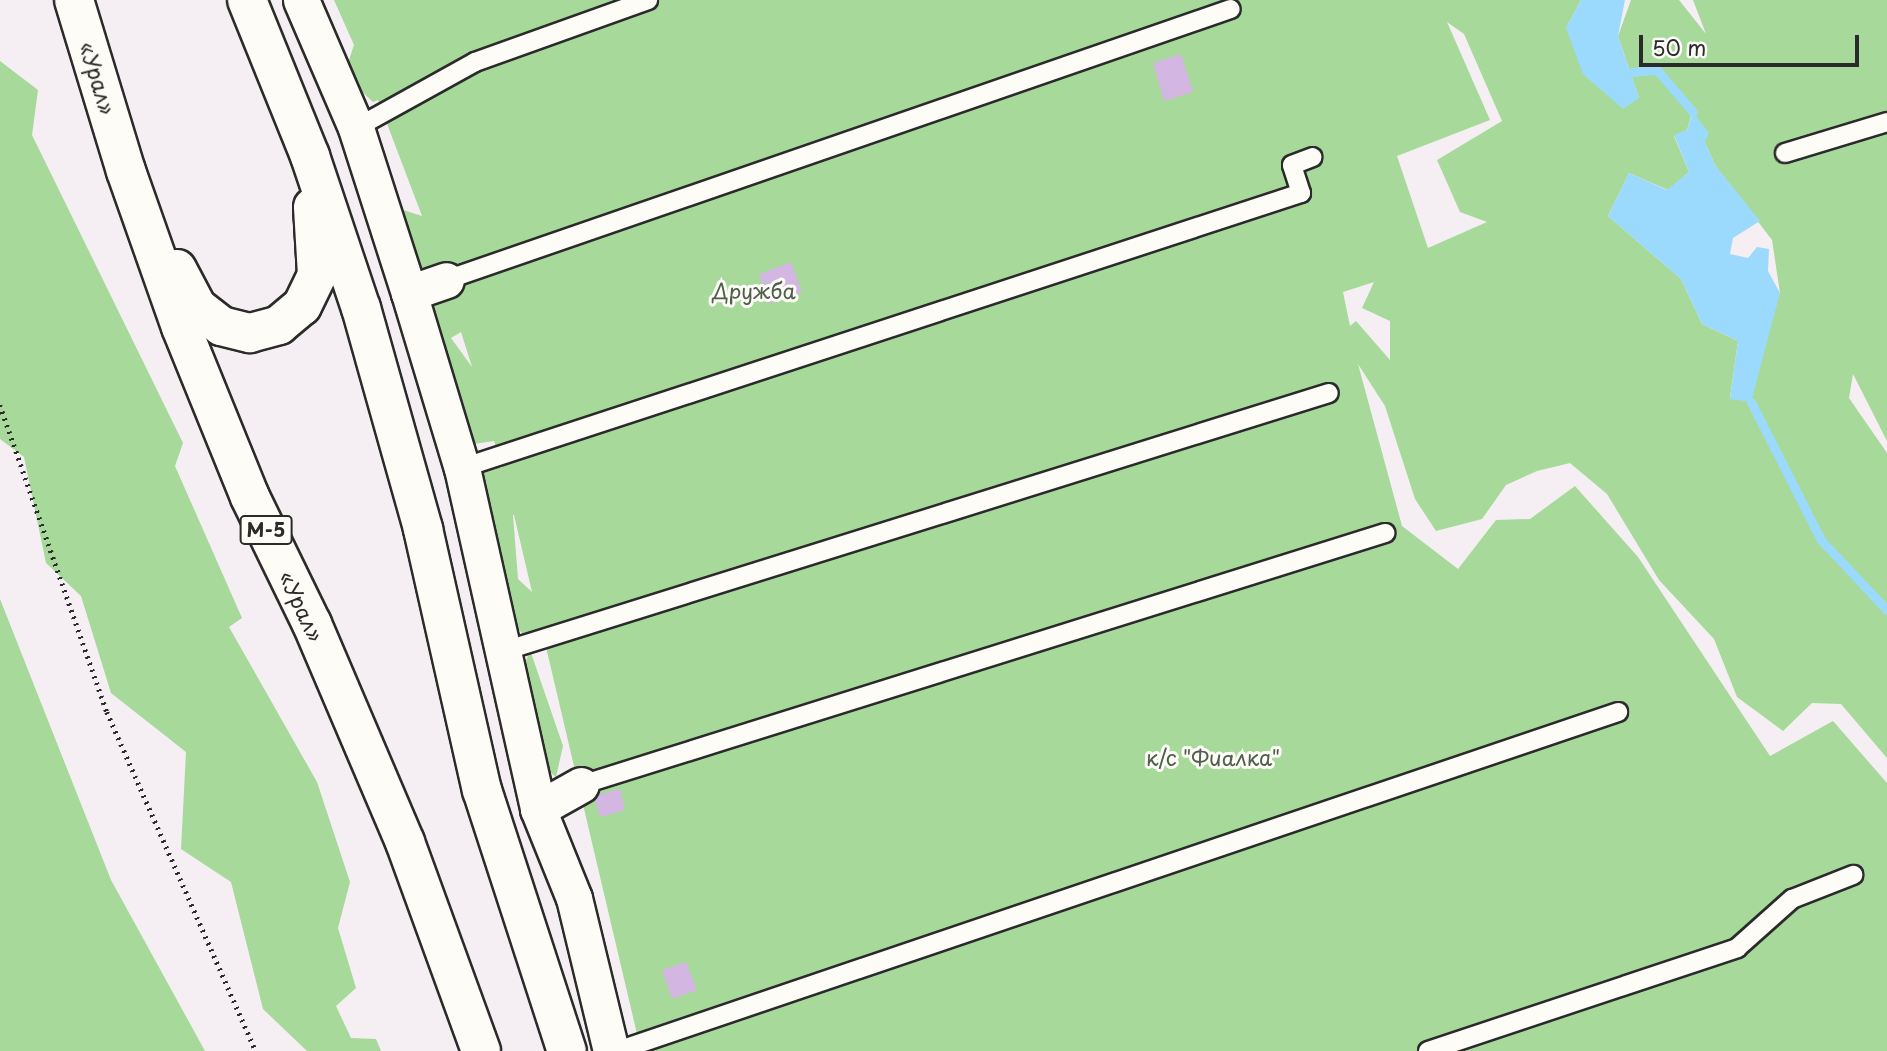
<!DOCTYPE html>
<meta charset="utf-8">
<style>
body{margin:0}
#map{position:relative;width:1887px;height:1051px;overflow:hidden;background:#f5eef3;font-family:"Playpen Sans",sans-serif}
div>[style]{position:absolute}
.green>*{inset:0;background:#a6d99a}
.water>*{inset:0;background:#9cdafd}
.stream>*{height:9px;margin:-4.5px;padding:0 4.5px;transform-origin:4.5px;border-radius:4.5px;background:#9cdafd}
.building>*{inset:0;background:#d4b6e3}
.path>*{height:4.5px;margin-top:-2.25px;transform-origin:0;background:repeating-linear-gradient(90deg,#2b2b2b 0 2px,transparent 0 7px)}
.roads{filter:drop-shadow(2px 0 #2b2b2b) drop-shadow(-2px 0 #2b2b2b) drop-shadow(0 2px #2b2b2b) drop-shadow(0 -2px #2b2b2b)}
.lane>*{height:18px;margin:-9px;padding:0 9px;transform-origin:9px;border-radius:9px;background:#fdfcf7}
.street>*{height:35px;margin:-17.5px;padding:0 17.5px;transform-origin:17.5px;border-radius:17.5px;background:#fdfcf7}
.highway>*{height:38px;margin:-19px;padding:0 19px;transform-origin:19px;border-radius:19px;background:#fdfcf7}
span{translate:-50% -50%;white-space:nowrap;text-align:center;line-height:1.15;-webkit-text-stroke:6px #fdfcf7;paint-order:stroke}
.shield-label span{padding:2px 5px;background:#fdfcf7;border:2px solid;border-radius:5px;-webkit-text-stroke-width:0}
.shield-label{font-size:19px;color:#2b2b2b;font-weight:700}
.street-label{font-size:21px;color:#2b2b2b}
.park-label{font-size:21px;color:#505f4c}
.scale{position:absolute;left:1639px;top:35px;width:220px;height:32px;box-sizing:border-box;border:4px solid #2b2b2b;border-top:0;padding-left:9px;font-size:21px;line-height:24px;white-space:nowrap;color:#2b2b2b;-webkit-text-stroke:5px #fdfcf7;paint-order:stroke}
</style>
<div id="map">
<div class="green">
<i style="clip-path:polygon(evenodd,334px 0,1581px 0,1566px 28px,1639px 98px,1618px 36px,1631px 0,1679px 0,1706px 34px,1693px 0,1887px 0,1887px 441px,1853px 374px,1849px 398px,1887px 453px,1887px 758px,1841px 704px,1812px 703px,1783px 731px,1737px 697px,1714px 639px,1659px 580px,1607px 494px,1570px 463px,1537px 471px,1506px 485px,1482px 519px,1436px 531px,1415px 499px,1385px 406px,1358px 364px,1402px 526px,1458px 569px,1496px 520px,1530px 519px,1575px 486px,1638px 557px,1770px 756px,1833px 721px,1887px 783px,1887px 1051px,641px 1051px,542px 630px,526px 637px,501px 612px,502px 552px,475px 499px,481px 463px,502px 468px,500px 459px,494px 441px,474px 444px,430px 331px,436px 294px,421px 275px,400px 209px,422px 216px,378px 100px,373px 102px,344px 75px,354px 45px,334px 0,1447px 22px,1464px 34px,1502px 121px,1437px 160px,1460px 212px,1487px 222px,1428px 248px,1397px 156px,1490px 120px,1447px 22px,334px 0,1692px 113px,1715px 165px,1772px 240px,1780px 293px,1730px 398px,1738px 341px,1702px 324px,1681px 279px,1608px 216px,1629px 173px,1668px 190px,1689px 172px,1674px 136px,1687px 130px,1692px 113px,334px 0,1374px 282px,1362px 308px,1390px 321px,1390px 360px,1356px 321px,1350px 326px,1343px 292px,1374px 282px,334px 0,461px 332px,472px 367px,451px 338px,461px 332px,334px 0,513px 515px,514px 515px,532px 592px,518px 579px,513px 515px)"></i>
<i style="clip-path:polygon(0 61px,38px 90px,32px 135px,183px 443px,175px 466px,242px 618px,229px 627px,317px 782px,350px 882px,338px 928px,356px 988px,336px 1006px,351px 1038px,376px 1039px,381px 1051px,307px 1051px,263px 1009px,231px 882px,181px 849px,186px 752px,111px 693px,81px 596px,46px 563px,24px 457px,0 439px)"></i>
<i style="clip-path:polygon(0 599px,111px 880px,205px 1051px,0 1051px)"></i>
<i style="clip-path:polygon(530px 650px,563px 746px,556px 777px,535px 760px,519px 680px)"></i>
</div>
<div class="water">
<i style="clip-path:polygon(1581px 0,1625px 0,1618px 36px,1639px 98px,1623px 109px,1583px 74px,1566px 28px)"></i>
<i style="clip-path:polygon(1693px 112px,1709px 133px,1705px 142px,1715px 165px,1760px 221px,1733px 238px,1730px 254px,1748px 258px,1757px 247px,1769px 249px,1768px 271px,1780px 293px,1751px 402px,1730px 399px,1738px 341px,1702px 324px,1681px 279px,1608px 216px,1629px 173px,1667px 190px,1689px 172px,1674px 135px,1687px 130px)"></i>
</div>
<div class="stream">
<i style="left:1632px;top:72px;width:25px;rotate:-5deg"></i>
<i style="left:1657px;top:70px;width:55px;rotate:49.4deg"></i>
<i style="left:1751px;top:402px;width:155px;rotate:63.1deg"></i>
<i style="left:1821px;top:540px;width:96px;rotate:46.7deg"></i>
</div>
<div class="building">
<i style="clip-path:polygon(1181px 54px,1193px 92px,1164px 101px,1153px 63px)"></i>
<i style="clip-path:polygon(791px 262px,802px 292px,770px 304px,759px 274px)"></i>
<i style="clip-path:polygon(620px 789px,625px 810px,600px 817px,594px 796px)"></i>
<i style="clip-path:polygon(686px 962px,697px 990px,672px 999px,662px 970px)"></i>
</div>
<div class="path">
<i style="left:0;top:405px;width:325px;rotate:70.8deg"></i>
<i style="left:107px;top:712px;width:370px;rotate:66.3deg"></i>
</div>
<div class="roads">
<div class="lane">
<i style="left:356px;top:128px;width:136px;rotate:-29deg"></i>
<i style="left:475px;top:62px;width:184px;rotate:-19.7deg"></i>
<i style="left:1785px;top:153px;width:107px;rotate:-16.9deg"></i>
<i style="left:446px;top:280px;width:830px;rotate:-19.05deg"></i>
<i style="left:462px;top:468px;width:883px;rotate:-18.15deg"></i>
<i style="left:1301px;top:193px;width:29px;rotate:-108deg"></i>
<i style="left:1292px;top:165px;width:22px;rotate:-21deg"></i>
<i style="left:504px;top:651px;width:864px;rotate:-17.37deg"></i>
<i style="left:581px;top:785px;width:843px;rotate:-17.4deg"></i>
<i style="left:617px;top:1051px;width:1057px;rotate:-18.71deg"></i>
<i style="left:1428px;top:1051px;width:326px;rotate:-18.4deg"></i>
<i style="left:1737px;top:948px;width:74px;rotate:-41.7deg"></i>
<i style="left:1792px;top:899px;width:66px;rotate:-21.5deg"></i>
</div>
<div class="street">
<i style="left:301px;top:0;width:139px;rotate:66.7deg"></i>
<i style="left:356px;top:128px;width:173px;rotate:72.2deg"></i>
<i style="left:409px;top:293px;width:39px;rotate:-19deg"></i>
<i style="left:409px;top:293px;width:183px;rotate:73.2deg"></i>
<i style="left:462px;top:468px;width:349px;rotate:77.4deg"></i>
<i style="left:538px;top:809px;width:96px;rotate:68deg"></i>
<i style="left:574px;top:898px;width:157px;rotate:76.4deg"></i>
<i style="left:538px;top:809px;width:49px;rotate:-29.2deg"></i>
</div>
<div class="highway">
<i style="left:74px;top:0;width:179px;rotate:73.1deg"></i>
<i style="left:126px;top:171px;width:165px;rotate:70.6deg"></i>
<i style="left:181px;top:327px;width:183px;rotate:67.9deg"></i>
<i style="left:250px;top:497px;width:141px;rotate:64deg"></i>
<i style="left:312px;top:624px;width:237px;rotate:66.9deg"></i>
<i style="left:405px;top:842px;width:222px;rotate:70deg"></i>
<i style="left:247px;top:0;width:168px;rotate:68deg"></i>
<i style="left:310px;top:156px;width:160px;rotate:71.5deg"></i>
<i style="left:361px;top:308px;width:230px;rotate:74.3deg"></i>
<i style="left:423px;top:529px;width:268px;rotate:77.3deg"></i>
<i style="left:482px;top:790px;width:274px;rotate:72deg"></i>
<i style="left:177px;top:269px;width:43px;rotate:62.2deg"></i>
<i style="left:197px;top:307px;width:31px;rotate:38deg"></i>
<i style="left:221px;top:326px;width:30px;rotate:14deg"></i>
<i style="left:250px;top:333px;width:30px;rotate:-15deg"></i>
<i style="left:279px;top:325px;width:30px;rotate:-40deg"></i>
<i style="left:302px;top:306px;width:34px;rotate:-64deg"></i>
<i style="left:317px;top:275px;width:68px;rotate:-93.4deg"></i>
</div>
</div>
<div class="shield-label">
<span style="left:266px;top:530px">М-5</span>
</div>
<div class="street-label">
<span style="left:98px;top:78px;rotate:73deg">«Урал»</span>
<span style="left:302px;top:606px;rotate:65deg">«Урал»</span>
</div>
<div class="park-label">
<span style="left:754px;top:290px">Дружба</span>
<span style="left:1213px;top:757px">к/с "Фиалка"</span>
</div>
<div class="scale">50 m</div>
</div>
